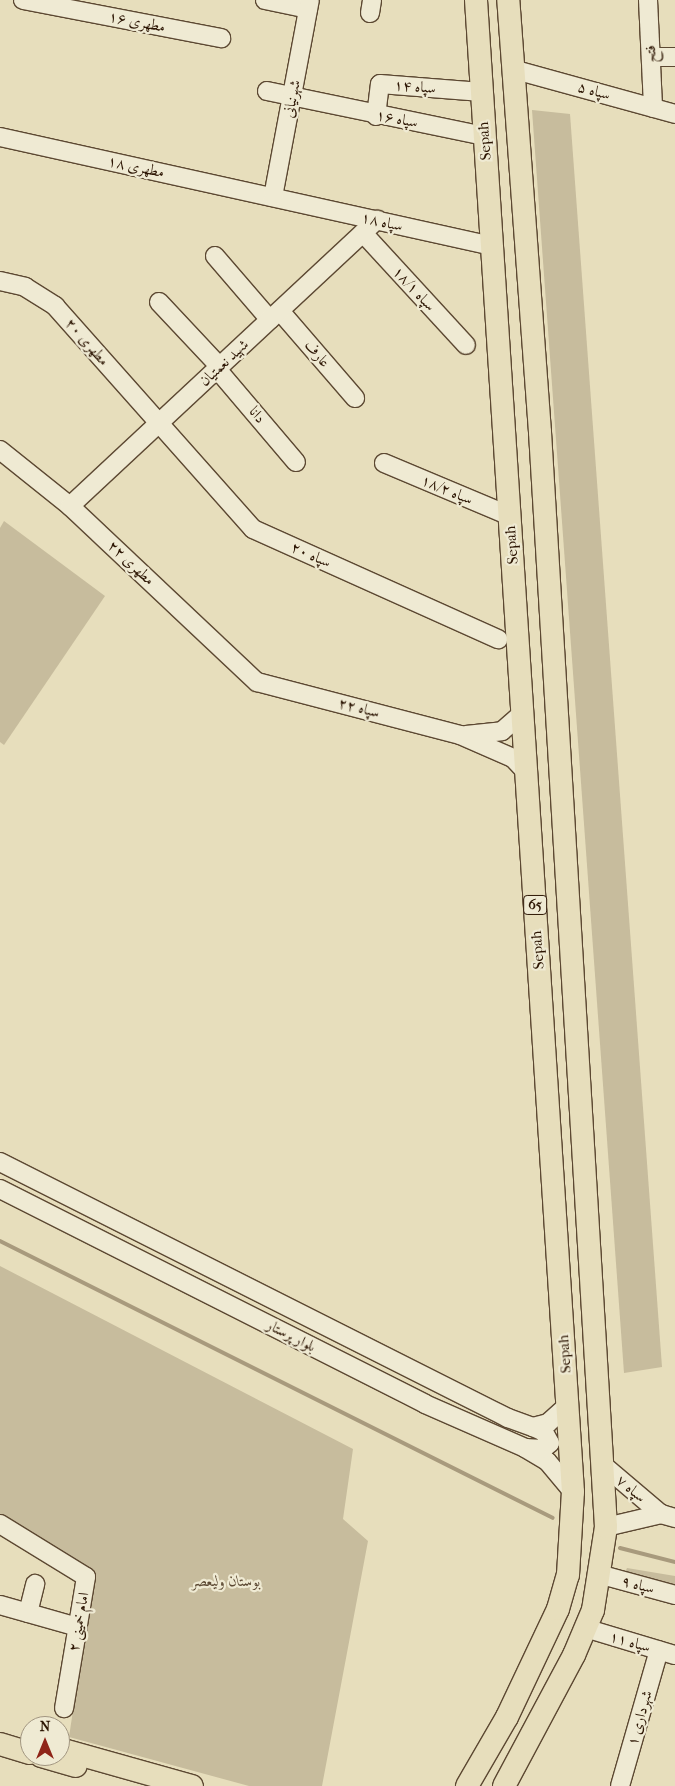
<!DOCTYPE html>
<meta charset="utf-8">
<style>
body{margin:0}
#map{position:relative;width:675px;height:1786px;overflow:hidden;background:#e7debc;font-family:"IM FELL French Canon",Amiri,serif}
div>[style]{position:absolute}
.green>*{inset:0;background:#c7bc9d}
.stream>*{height:4px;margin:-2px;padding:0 2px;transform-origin:2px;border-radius:2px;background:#a89a7d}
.roads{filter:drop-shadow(1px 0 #5c4832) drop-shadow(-1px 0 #5c4832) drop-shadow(0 1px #5c4832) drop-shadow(0 -1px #5c4832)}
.minor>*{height:18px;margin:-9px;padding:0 9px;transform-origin:9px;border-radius:9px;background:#efead3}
.major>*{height:22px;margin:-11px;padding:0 11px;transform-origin:11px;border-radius:11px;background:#e7debc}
span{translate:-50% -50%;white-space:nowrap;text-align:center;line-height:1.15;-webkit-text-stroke:4.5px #efead3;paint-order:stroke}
.shield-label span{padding:1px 4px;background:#efead3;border:1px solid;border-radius:4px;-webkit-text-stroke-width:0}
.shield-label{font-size:14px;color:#2d1604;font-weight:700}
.street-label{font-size:15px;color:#2d1604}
.park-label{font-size:15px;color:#5b4832;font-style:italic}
.north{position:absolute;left:20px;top:1716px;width:50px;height:50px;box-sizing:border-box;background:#efead3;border:1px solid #a19580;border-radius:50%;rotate:0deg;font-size:14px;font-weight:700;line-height:20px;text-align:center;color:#2d1604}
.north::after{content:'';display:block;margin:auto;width:18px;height:22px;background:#8f2418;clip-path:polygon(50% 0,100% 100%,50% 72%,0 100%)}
</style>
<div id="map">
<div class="green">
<i style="clip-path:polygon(532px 110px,570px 114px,662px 1367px,624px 1373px)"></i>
<i style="clip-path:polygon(4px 521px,105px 596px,4px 745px,0 742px,0 528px)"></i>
<i style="clip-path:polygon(0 1266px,353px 1449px,343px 1519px,368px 1541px,322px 1786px,249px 1786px,69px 1737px,94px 1571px,0 1518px)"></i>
<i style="clip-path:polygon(627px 1568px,675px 1576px,675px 1589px,624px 1575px)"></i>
</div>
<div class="stream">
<i style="left:0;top:1241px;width:618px;rotate:26.61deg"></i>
<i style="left:620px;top:1548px;width:57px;rotate:14.3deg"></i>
</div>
<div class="roads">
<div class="minor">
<i style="left:23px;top:0;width:202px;rotate:10.9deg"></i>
<i style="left:265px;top:0;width:44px;rotate:11.8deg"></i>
<i style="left:648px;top:0;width:108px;rotate:87.3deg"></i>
<i style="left:370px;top:13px;width:13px;rotate:-81deg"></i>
<i style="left:652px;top:57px;width:23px"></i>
<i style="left:512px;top:69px;width:169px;rotate:15.4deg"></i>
<i style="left:267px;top:91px;width:223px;rotate:11.7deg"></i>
<i style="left:376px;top:116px;width:32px;rotate:-83deg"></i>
<i style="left:380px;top:84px;width:102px;rotate:4.5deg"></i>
<i style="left:0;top:137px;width:504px;rotate:12.49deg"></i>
<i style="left:273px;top:197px;width:200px;rotate:-79.4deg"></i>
<i style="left:363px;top:233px;width:152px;rotate:47.4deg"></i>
<i style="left:215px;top:256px;width:84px;rotate:49.3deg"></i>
<i style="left:0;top:281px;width:26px;rotate:13deg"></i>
<i style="left:25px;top:287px;width:36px;rotate:32deg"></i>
<i style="left:55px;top:306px;width:298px;rotate:48.4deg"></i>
<i style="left:253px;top:529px;width:269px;rotate:24.2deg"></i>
<i style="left:159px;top:302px;width:89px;rotate:46.8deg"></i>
<i style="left:280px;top:311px;width:115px;rotate:49.2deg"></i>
<i style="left:217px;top:369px;width:122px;rotate:49.7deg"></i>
<i style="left:0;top:450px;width:90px;rotate:38.7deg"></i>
<i style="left:70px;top:506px;width:257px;rotate:43.3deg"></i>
<i style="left:257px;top:682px;width:210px;rotate:14.6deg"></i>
<i style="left:460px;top:735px;width:58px;rotate:23.5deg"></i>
<i style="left:513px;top:758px;width:19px;rotate:47deg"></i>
<i style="left:384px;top:463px;width:137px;rotate:22.8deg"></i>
<i style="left:70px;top:506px;width:420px;rotate:-43deg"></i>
<i style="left:466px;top:735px;width:36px;rotate:-6deg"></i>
<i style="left:502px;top:731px;width:28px;rotate:-41deg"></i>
<i style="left:0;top:1162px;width:569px;rotate:26.75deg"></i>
<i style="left:508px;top:1418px;width:27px;rotate:20deg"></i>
<i style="left:533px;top:1427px;width:16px;rotate:-15deg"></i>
<i style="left:548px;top:1423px;width:27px;rotate:-42deg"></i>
<i style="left:0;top:1189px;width:476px;rotate:26.8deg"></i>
<i style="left:425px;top:1404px;width:109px;rotate:23.7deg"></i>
<i style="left:525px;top:1448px;width:26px;rotate:31deg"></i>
<i style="left:547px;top:1461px;width:40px;rotate:50deg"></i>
<i style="left:525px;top:1448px;width:18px;rotate:3deg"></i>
<i style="left:543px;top:1449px;width:9px;rotate:-41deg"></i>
<i style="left:550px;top:1443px;width:13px;rotate:-119deg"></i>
<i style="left:544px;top:1432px;width:12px;rotate:-156deg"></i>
<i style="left:602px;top:1464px;width:77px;rotate:40.3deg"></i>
<i style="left:661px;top:1514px;width:15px;rotate:16deg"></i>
<i style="left:0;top:1524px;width:101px;rotate:31.6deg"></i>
<i style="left:86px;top:1577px;width:133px;rotate:99.5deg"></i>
<i style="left:606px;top:1527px;width:57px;rotate:-13.3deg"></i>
<i style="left:602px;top:1575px;width:76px;rotate:15.3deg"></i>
<i style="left:0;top:1605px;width:81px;rotate:15.8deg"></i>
<i style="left:28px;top:1613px;width:30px;rotate:-76deg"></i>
<i style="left:585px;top:1628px;width:94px;rotate:16.7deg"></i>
<i style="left:620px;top:1786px;width:141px;rotate:-74deg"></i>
</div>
<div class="major">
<i style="left:0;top:1744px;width:31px;rotate:17deg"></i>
<i style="left:60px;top:1749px;width:137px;rotate:15.7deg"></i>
<i style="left:41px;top:1756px;width:36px;rotate:16deg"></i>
<i style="left:467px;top:1786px;width:80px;rotate:-59.9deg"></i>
<i style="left:507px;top:1717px;width:119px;rotate:-64.7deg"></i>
<i style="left:558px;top:1609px;width:35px;rotate:-74deg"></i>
<i style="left:568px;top:1575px;width:83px;rotate:-86.6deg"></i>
<i style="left:573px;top:1492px;width:1495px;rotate:-93.72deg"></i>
<i style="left:504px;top:1786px;width:149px;rotate:-61.9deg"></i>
<i style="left:574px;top:1655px;width:49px;rotate:-67.1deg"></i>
<i style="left:593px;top:1610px;width:84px;rotate:-81.1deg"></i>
<i style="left:606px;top:1527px;width:1097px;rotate:-93.45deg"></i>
<i style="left:540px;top:432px;width:433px;rotate:-94.2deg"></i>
</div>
</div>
<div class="shield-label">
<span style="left:535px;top:905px">65</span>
</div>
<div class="street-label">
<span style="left:137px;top:22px;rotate:11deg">مطهری ۱۶</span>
<span style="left:651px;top:54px;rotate:-93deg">فتح</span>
<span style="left:415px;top:87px;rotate:5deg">سپاه ۱۴</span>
<span style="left:594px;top:91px;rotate:16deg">سپاه ۵</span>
<span style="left:292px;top:99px;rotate:-79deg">شهرنیانی</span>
<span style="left:397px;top:119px;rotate:11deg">سپاه ۱۶</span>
<span style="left:485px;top:141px;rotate:-94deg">Sepah</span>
<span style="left:136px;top:167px;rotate:12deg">مطهری ۱۸</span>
<span style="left:382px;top:222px;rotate:13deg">سپاه ۱۸</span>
<span style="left:414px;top:289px;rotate:47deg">سپاه ۱۸/۱</span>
<span style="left:87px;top:342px;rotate:49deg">مطهری ۲۰</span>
<span style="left:317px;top:354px;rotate:49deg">عارف</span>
<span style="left:224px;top:363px;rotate:-43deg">شهید نعمتیان</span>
<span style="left:257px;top:415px;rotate:50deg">دانا</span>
<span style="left:447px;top:490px;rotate:23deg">سپاه ۱۸/۲</span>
<span style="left:512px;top:545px;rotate:-94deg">Sepah</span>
<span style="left:311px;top:555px;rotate:24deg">سپاه ۲۰</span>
<span style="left:131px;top:563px;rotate:43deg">مطهری ۲۲</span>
<span style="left:359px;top:708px;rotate:15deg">سپاه ۲۲</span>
<span style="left:538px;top:950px;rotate:-94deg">Sepah</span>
<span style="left:291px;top:1336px;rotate:27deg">بلوار پرستار</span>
<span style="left:565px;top:1354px;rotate:-94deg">Sepah</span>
<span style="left:631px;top:1489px;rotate:40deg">سپاه ۷</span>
<span style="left:638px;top:1585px;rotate:15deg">سپاه ۹</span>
<span style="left:79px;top:1622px;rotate:-80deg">امام خمینی ۲</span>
<span style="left:630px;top:1642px;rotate:16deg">سپاه ۱۱</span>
<span style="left:640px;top:1718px;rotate:-74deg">شهرداری ۱</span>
</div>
<div class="park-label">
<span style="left:226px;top:1582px">بوستان ولیعصر</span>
</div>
<div class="north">N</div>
</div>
